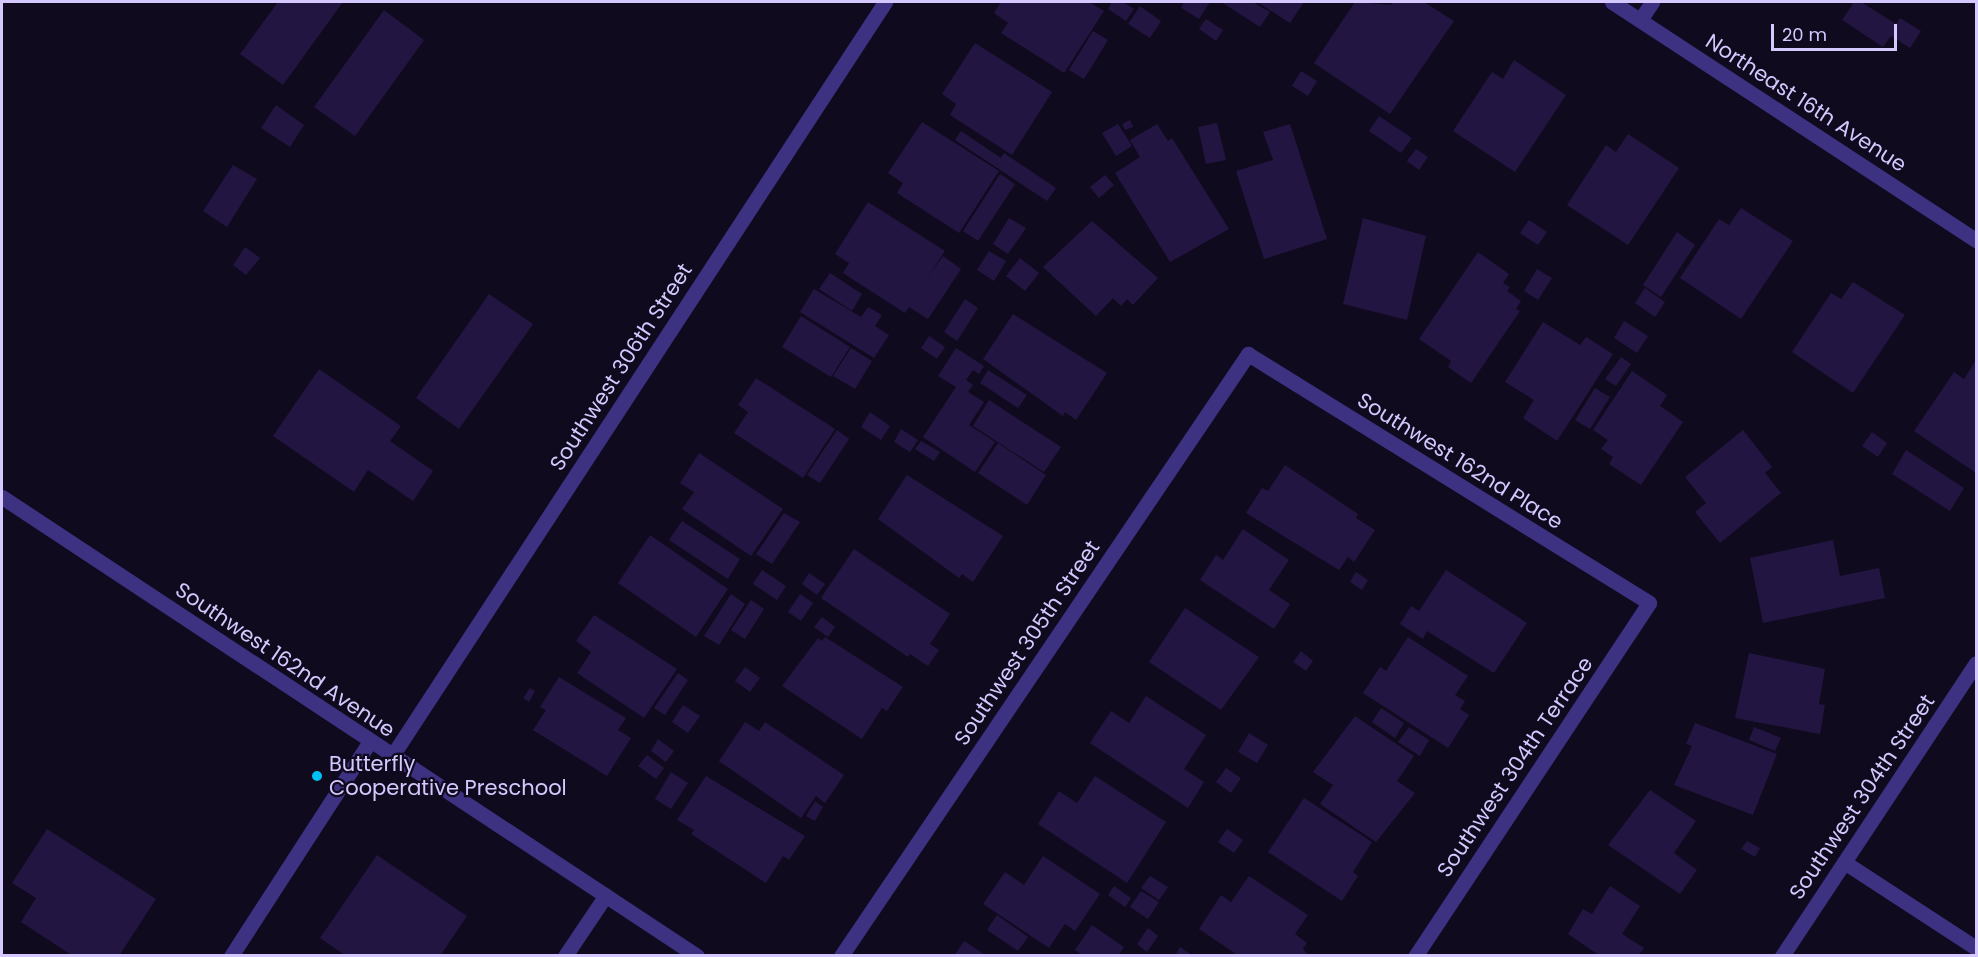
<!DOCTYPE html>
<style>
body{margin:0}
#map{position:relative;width:1978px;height:957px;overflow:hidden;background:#100a1e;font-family:Poppins,sans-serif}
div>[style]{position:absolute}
.building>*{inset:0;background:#231541}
.minor>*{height:15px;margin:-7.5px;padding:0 7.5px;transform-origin:7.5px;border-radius:7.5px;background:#3d3182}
.dots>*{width:16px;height:16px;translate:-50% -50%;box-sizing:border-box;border:3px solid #100a1e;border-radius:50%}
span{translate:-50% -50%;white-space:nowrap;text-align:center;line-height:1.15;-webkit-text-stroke:4.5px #100a1e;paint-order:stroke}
.street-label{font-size:21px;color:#d4c8ff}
.poi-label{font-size:21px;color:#d4c8ff}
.left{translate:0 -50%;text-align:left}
.frame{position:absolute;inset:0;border:3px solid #d4c8ff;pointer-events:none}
.scale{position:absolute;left:1771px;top:24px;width:126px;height:27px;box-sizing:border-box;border:3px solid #d4c8ff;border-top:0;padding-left:8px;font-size:18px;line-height:21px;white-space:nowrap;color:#d4c8ff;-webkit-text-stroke:4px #100a1e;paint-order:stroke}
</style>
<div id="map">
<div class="building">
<i style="clip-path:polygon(278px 2px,343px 2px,283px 85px,240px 54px)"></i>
<i style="clip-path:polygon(1001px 2px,1089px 2px,1104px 11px,1064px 73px,1001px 33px,1008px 23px,994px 13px)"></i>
<i style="clip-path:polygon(1112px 2px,1123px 2px,1134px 9px,1126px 21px,1108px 9px)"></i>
<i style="clip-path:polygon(1184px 2px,1210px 2px,1199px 19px,1181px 8px)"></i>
<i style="clip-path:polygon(1221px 2px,1253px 2px,1270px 12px,1260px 27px)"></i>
<i style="clip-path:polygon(1257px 2px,1304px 2px,1290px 23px)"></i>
<i style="clip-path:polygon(1355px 2px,1391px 5px,1393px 2px,1424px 2px,1454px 21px,1390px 114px,1314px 63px)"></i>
<i style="clip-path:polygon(1854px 2px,1861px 2px,1896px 24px,1900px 18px,1921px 31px,1910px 48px,1891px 36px,1883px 47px,1842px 20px)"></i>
<i style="clip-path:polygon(1140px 6px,1161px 21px,1150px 38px,1128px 24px)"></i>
<i style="clip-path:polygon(384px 10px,424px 40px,355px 136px,314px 107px)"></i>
<i style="clip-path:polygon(1206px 19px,1223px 30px,1216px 41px,1199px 29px)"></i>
<i style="clip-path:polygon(1093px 31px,1108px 40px,1084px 79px,1069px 70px)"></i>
<i style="clip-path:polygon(975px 43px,1052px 92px,1012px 155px,950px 115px,956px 104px,942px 94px)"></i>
<i style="clip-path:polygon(1514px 60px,1566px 95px,1515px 172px,1453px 131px,1492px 72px,1503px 79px)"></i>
<i style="clip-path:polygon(1301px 71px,1317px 81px,1308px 96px,1292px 86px)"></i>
<i style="clip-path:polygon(276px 105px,304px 125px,290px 147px,261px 128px)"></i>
<i style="clip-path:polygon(1379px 116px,1412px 138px,1401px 153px,1369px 131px)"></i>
<i style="clip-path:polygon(1130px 120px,1133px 127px,1125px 130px,1122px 124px)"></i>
<i style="clip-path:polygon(922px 122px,999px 171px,959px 233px,897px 193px,903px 183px,888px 173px)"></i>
<i style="clip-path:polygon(1217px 123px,1226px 160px,1206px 164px,1198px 127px)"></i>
<i style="clip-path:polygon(1118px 124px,1132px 146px,1116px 156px,1102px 133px)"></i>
<i style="clip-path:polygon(1157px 124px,1168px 141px,1172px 138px,1229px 229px,1170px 262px,1115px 173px,1140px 157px,1130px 140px)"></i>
<i style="clip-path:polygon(1290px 124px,1327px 239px,1264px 259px,1236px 171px,1273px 160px,1263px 132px)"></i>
<i style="clip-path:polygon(961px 131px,1001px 158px,1004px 153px,1056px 188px,1047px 201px,955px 140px)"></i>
<i style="clip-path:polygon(1628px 134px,1679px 168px,1628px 245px,1567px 205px,1606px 145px,1616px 152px)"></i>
<i style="clip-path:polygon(1416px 149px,1428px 157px,1419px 170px,1407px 161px)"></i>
<i style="clip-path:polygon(233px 165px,257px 179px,227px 227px,203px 211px)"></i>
<i style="clip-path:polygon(1000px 174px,1015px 184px,978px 241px,963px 231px)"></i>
<i style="clip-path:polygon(1105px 175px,1114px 185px,1099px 198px,1090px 187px)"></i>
<i style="clip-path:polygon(868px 202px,945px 251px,927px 278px,943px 256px,961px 269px,928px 319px,909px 307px,905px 313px,843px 273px,849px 263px,835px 254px)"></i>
<i style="clip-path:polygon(1741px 208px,1793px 241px,1741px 319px,1680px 278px,1719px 219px,1729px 225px)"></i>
<i style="clip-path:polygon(1009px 218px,1026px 228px,1008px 254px,993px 244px)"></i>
<i style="clip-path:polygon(1363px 218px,1426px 236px,1407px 320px,1343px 304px)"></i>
<i style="clip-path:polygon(1529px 220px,1547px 232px,1538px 245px,1520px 233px)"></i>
<i style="clip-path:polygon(1092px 221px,1158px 278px,1133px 305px,1127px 299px,1121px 306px,1113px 298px,1096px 316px,1043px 267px)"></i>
<i style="clip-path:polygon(1677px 232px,1695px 245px,1661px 297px,1643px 285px)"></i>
<i style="clip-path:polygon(245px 247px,260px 258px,246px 275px,233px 265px)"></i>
<i style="clip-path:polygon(989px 251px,1006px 261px,994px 281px,977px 270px)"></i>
<i style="clip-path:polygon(1478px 252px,1509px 274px,1503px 283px,1510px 287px,1507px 291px,1521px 301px,1516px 309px,1520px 311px,1471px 383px,1448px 367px,1451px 361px,1419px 339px)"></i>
<i style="clip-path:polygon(1020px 258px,1039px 273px,1025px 291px,1006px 276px)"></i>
<i style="clip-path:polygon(1537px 269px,1552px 278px,1538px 300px,1524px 291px)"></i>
<i style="clip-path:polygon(830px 273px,862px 294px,852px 311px,819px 289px)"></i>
<i style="clip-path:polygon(1853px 282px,1905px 315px,1853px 393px,1792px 352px,1831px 293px,1841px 299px)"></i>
<i style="clip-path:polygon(1645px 288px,1665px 302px,1655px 317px,1635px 303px)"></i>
<i style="clip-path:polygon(814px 289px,861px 317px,868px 307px,882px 315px,875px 326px,889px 335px,874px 358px,800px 312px)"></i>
<i style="clip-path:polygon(489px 294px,533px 324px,459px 429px,416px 398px)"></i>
<i style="clip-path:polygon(965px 299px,978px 308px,957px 341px,944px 332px)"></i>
<i style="clip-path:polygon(1013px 314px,1107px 373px,1076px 420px,1065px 412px,1063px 416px,983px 359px)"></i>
<i style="clip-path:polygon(801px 316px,850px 347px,831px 377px,782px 347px)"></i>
<i style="clip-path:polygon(1624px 321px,1648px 336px,1637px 353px,1614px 338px)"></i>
<i style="clip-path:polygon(1543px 322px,1580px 345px,1586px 337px,1613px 354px,1557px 441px,1523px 418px,1534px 400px,1505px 382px)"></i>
<i style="clip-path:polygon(929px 336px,945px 347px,937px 359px,921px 348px)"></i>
<i style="clip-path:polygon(851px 348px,872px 361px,855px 389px,833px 376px)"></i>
<i style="clip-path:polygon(956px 348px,984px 366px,979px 374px,973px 370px,966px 380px,973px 385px,968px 392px,984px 402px,969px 425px,995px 442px,975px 472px,923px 437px,956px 387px,938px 376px)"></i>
<i style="clip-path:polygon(1621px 357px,1631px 364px,1616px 386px,1605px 379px)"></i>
<i style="clip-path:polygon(1976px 360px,1976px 473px,1914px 431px,1954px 372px,1964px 379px)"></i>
<i style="clip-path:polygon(319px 369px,401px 426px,390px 441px,433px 471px,413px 501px,368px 470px,354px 492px,273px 436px)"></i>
<i style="clip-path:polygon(988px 370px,1027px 395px,1018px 408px,980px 383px)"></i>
<i style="clip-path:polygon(1632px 371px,1667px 395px,1660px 406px,1683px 422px,1641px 485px,1609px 464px,1613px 457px,1601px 449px,1608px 440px,1593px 430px)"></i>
<i style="clip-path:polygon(756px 378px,835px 429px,803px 478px,734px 433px,748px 412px,738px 405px)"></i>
<i style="clip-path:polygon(1595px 388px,1610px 397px,1590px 429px,1575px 420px)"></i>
<i style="clip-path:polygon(989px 400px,1061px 447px,1044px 472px,973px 426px)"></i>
<i style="clip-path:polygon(870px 412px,890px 426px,881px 440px,861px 427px)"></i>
<i style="clip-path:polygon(901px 429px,918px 440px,910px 452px,894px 442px)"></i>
<i style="clip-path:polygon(837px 430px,849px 439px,820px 483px,807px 475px)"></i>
<i style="clip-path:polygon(1743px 430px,1772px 467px,1765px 473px,1781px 493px,1720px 543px,1695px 512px,1706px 503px,1685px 477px)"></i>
<i style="clip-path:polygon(1872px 432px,1887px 443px,1878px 457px,1862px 446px)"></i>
<i style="clip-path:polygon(921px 441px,940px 452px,934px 461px,915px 449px)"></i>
<i style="clip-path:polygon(998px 443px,1046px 475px,1027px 505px,978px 473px)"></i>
<i style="clip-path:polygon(1906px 450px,1964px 488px,1950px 511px,1892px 474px)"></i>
<i style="clip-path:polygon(699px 453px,783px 509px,751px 556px,682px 509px,694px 492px,680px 483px)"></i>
<i style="clip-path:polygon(1285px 465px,1358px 514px,1356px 518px,1375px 530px,1354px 562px,1348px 557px,1339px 570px,1246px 513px,1262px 488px,1268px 491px)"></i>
<i style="clip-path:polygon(907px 475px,1003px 536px,973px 582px,962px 574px,959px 578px,878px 519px)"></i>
<i style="clip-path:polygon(784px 513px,800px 522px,772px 564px,756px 554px)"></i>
<i style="clip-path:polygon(682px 521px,740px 559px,728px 579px,669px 540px)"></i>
<i style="clip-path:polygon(1243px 529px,1289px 560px,1269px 590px,1290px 604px,1274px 629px,1200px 580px,1216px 555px,1223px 560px)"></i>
<i style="clip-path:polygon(650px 535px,728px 589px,696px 637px,618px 583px)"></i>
<i style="clip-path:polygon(1833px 540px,1840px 576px,1879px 568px,1885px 598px,1763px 623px,1750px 558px)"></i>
<i style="clip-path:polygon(854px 549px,950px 614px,930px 644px,939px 650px,928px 666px,910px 654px,908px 657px,821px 598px)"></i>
<i style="clip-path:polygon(762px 570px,786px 586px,777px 600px,753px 584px)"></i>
<i style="clip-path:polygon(1446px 570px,1527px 623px,1494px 673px,1427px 631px,1423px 639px,1400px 624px,1411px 606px,1419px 611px)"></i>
<i style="clip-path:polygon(1356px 572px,1368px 580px,1362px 590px,1350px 582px)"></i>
<i style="clip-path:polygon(809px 573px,825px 584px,817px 595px,802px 584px)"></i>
<i style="clip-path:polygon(731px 594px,745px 604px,719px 645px,704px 636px)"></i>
<i style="clip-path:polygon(800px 594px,813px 603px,801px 621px,788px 612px)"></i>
<i style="clip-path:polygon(751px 600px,764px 609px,745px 639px,731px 630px)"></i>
<i style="clip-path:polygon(1185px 608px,1259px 657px,1221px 710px,1149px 662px)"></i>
<i style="clip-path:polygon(594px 615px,677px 669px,644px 718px,577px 673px,591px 652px,576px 641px)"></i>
<i style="clip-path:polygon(822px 617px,835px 627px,828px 637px,814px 627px)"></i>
<i style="clip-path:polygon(825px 637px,903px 687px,887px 711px,882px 708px,862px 739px,782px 686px,818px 638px,822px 641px)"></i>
<i style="clip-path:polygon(1408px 637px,1468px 676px,1455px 695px,1465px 701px,1460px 709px,1469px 715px,1448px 748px,1363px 693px,1380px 667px,1386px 671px)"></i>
<i style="clip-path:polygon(1301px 651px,1313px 661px,1306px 671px,1293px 662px)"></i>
<i style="clip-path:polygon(1749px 653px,1825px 669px,1819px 704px,1825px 705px,1820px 734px,1735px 718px)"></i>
<i style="clip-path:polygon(745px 667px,760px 678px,750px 692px,735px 681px)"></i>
<i style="clip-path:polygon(678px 673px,688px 680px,665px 715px,654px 708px)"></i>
<i style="clip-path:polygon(559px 677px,626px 718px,618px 730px,631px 738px,607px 776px,533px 730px,546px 710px,540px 707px)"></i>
<i style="clip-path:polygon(530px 688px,535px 691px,529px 702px,523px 698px)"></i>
<i style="clip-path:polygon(1146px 696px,1206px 735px,1184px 769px,1204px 782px,1188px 808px,1090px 743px,1111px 711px,1129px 723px)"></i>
<i style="clip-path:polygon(683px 705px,700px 716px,688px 733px,672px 722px)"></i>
<i style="clip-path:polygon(1381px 708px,1404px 723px,1395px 738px,1372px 722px)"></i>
<i style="clip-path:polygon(1355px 716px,1414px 756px,1397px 781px,1415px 793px,1376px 842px,1320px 804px,1333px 785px,1313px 772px)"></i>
<i style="clip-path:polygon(745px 722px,759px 731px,765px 722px,844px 775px,825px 803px,816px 796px,801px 818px,719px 761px)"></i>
<i style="clip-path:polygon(1695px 723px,1777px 754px,1753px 815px,1674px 785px,1692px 746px,1686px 744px)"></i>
<i style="clip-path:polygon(1409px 727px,1429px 740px,1420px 756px,1398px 742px)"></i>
<i style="clip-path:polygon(1754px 727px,1781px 738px,1775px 751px,1749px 740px)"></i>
<i style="clip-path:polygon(1249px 733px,1268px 745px,1257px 763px,1238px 752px)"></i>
<i style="clip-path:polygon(658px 739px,674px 751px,666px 762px,651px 751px)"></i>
<i style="clip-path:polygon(647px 755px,664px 768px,656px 779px,638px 766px)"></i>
<i style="clip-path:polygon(1226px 768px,1241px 778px,1231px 793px,1216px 782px)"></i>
<i style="clip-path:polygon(671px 772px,688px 783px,671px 809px,655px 799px)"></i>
<i style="clip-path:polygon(706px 776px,805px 836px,789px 860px,783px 856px,766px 883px,691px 834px,694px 830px,677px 820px)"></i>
<i style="clip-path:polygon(1095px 776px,1166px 822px,1127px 883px,1038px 824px,1059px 791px,1077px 803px)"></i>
<i style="clip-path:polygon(1650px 790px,1696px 821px,1674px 853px,1697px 870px,1680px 894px,1608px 845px)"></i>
<i style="clip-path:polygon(1304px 798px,1372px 842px,1353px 872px,1358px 876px,1342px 901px,1268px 852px)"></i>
<i style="clip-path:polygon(815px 801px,823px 807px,815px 821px,806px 816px)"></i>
<i style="clip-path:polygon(47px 829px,156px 899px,119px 956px,73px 956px,21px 922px,36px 898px,12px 883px)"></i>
<i style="clip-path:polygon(1227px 829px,1243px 840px,1234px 853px,1218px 842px)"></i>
<i style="clip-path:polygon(1747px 841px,1760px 848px,1755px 857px,1741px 849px)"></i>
<i style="clip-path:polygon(377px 855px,467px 916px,440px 956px,346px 956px,320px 938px)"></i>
<i style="clip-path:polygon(1043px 856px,1100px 894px,1075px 931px,1065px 924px,1049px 948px,983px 904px,1005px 872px,1024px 885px)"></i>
<i style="clip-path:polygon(1150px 876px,1168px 887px,1159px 900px,1141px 888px)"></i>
<i style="clip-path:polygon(1249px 876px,1308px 915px,1295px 934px,1307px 943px,1303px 949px,1309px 956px,1239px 956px,1199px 929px,1221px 895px,1231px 902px)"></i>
<i style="clip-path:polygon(1114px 886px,1131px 898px,1125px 907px,1108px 895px)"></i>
<i style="clip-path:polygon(1610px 886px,1640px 906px,1622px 934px,1644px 948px,1638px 956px,1600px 956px,1568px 934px,1583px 909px,1592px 914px)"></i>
<i style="clip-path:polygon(1141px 891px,1159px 902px,1148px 919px,1130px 907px)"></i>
<i style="clip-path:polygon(997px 915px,1028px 937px,1018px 951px,987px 930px)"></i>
<i style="clip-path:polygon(1092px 925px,1124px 947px,1118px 956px,1083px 956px,1075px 950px)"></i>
<i style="clip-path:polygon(1148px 928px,1158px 936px,1147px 952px,1137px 944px)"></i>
<i style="clip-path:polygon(964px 941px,987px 956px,954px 956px)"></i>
<i style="clip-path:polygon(1180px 947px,1193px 956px,1175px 956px)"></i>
</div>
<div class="minor">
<i style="left:1612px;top:2px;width:435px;rotate:33.2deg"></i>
<i style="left:1640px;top:20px;width:22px;rotate:-56deg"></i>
<i style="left:2px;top:497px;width:833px;rotate:33.44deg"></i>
<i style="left:392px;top:756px;width:901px;rotate:-56.82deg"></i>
<i style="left:1844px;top:862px;width:158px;rotate:33.1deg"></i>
<i style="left:231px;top:956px;width:256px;rotate:-57.1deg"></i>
<i style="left:565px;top:956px;width:73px;rotate:-56.1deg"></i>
<i style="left:841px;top:956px;width:727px;rotate:-55.94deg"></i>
<i style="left:1248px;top:354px;width:472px;rotate:31.8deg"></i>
<i style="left:1649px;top:603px;width:424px;rotate:123.5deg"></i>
<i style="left:1782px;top:956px;width:351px;rotate:-56.5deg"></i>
</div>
<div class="dots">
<i style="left:317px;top:776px;background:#00c0f3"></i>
</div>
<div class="street-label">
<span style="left:1806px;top:103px;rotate:33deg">Northeast 16th Avenue</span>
<span style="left:621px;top:367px;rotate:-57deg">Southwest 306th Street</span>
<span style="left:1460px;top:461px;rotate:32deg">Southwest 162nd Place</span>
<span style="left:1027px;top:643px;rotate:-56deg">Southwest 305th Street</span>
<span style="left:285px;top:660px;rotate:34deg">Southwest 162nd Avenue</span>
<span style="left:1515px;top:767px;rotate:-56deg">Southwest 304th Terrace</span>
<span style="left:1862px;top:797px;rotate:-56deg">Southwest 304th Street</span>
</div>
<div class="poi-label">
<span class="left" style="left:329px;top:776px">Butterfly<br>Cooperative Preschool</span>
</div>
<div class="frame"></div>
<div class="scale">20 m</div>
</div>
